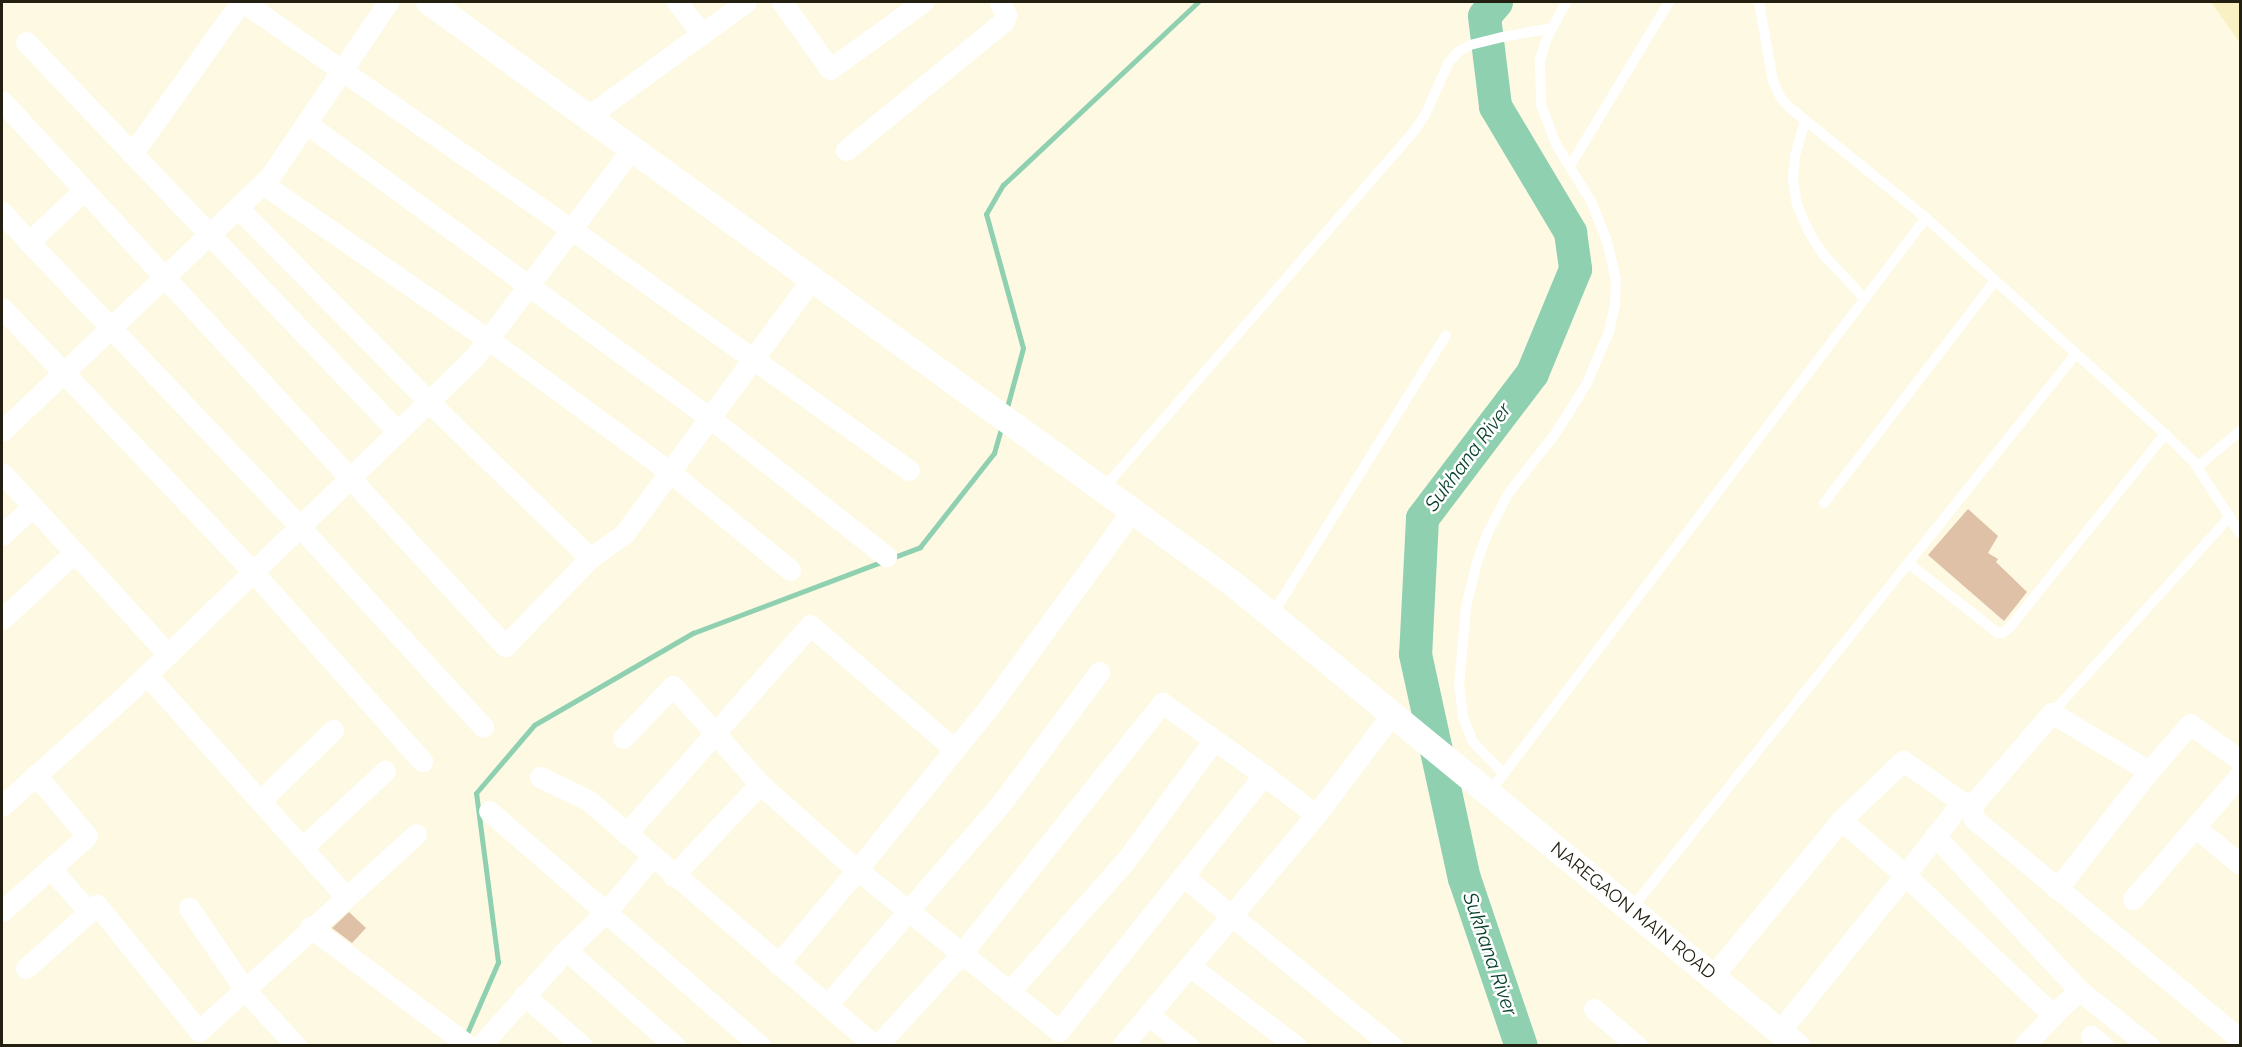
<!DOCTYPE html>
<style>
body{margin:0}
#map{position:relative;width:2242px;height:1047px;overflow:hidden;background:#fef9e3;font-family:Raleway,sans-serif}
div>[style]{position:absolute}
.built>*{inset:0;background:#f9f0c3}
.stream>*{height:5px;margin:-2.5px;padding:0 2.5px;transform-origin:2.5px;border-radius:2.5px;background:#8ed0b0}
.river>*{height:33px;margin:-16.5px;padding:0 16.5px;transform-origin:16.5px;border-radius:16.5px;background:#8ed0b0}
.building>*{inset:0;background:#dec1a6}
.service>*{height:10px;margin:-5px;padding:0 5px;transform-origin:5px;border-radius:5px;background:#fff}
.minor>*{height:21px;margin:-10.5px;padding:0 10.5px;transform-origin:10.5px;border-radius:10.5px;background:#fff}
.tertiary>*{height:26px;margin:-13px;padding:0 13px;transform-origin:13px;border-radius:13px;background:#fff}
span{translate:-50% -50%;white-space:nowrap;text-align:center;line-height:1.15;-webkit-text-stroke:5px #fff;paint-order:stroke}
.street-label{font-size:18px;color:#232012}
.water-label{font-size:20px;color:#0c432e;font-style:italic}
.frame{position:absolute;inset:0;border:3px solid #232012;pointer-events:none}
</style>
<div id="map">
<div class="built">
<i style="clip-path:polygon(2211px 2px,2240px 2px,2240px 43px)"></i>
</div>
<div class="stream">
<i style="left:1006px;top:411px;width:65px;rotate:-74.9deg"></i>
<i style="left:1023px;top:348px;width:139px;rotate:-105.4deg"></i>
<i style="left:986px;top:214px;width:34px;rotate:-60deg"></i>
<i style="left:1003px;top:185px;width:267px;rotate:-43.2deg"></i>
<i style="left:465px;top:1038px;width:83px;rotate:-66.5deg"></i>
<i style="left:498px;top:962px;width:170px;rotate:-97.4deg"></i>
<i style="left:476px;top:793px;width:89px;rotate:-49.5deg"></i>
<i style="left:534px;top:725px;width:184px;rotate:-30.1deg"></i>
<i style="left:693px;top:633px;width:243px;rotate:-20.7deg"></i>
<i style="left:920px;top:547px;width:120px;rotate:-51.8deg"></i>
<i style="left:994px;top:453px;width:29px;rotate:-74deg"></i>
</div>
<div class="river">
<i style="left:1496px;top:2px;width:18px;rotate:131deg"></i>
<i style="left:1484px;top:16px;width:91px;rotate:83deg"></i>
<i style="left:1495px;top:106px;width:147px;rotate:59.2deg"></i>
<i style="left:1570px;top:232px;width:37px;rotate:82deg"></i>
<i style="left:1575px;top:269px;width:113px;rotate:112.5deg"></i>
<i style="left:1532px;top:373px;width:182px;rotate:127.2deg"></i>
<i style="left:1422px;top:518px;width:136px;rotate:92.9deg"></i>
<i style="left:1415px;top:654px;width:229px;rotate:77.7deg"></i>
<i style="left:1464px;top:878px;width:177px;rotate:71.3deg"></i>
</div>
<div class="building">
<i style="clip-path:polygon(1968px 509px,1998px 536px,1988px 553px,1998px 559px,1996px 562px,2027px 592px,2004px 621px,1928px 555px)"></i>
<i style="clip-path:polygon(349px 912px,366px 928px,352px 943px,332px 928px)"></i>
</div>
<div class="service">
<i style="left:1759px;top:2px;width:80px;rotate:80deg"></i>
<i style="left:1773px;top:81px;width:19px;rotate:65deg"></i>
<i style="left:1781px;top:98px;width:12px;rotate:48deg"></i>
<i style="left:1789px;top:107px;width:176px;rotate:39deg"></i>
<i style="left:1926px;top:218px;width:322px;rotate:42.1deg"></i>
<i style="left:2165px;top:434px;width:39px;rotate:44deg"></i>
<i style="left:2193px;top:461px;width:86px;rotate:56.9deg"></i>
<i style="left:1805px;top:121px;width:36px;rotate:106deg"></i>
<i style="left:1795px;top:156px;width:24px;rotate:95deg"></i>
<i style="left:1793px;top:180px;width:25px;rotate:81deg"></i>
<i style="left:1797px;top:205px;width:30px;rotate:66deg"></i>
<i style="left:1809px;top:232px;width:26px;rotate:58deg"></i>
<i style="left:1823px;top:254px;width:62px;rotate:47deg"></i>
<i style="left:1570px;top:166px;width:192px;rotate:-58.9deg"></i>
<i style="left:2197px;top:467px;width:56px;rotate:-39.9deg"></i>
<i style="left:1103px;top:489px;width:474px;rotate:-49deg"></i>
<i style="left:1414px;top:131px;width:19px;rotate:-55deg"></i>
<i style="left:1425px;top:115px;width:58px;rotate:-65.6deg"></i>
<i style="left:1449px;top:62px;width:13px;rotate:-48deg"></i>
<i style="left:1458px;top:52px;width:14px;rotate:-30deg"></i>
<i style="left:1470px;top:45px;width:34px;rotate:-14deg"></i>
<i style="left:1503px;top:37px;width:50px;rotate:-10.4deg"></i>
<i style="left:1824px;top:503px;width:280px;rotate:-52.4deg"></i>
<i style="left:1908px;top:563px;width:114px;rotate:37.9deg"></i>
<i style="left:1998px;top:633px;width:4px"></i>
<i style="left:2002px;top:633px;width:10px;rotate:-37deg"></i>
<i style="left:2010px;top:627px;width:248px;rotate:-51.2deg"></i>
<i style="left:1272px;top:615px;width:329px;rotate:-58.1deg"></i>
<i style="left:2052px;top:713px;width:265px;rotate:-47.8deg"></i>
<i style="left:1504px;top:774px;width:45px;rotate:-134.1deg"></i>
<i style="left:1473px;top:742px;width:27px;rotate:-112deg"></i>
<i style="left:1463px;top:717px;width:31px;rotate:-97deg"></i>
<i style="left:1459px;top:686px;width:79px;rotate:-84.9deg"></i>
<i style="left:1466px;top:607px;width:46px;rotate:-76.3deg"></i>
<i style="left:1477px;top:562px;width:32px;rotate:-70deg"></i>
<i style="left:1488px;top:532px;width:43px;rotate:-62.2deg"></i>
<i style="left:1508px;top:494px;width:76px;rotate:-51.9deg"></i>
<i style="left:1555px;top:434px;width:58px;rotate:-57.7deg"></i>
<i style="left:1586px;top:385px;width:58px;rotate:-66.5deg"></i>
<i style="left:1609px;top:332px;width:29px;rotate:-78deg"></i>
<i style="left:1615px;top:304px;width:24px;rotate:-88deg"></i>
<i style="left:1616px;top:280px;width:37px;rotate:-103deg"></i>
<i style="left:1608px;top:244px;width:44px;rotate:-111.3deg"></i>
<i style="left:1592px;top:203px;width:69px;rotate:-121.4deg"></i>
<i style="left:1556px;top:144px;width:42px;rotate:-111deg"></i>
<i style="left:1541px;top:105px;width:45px;rotate:-91.3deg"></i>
<i style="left:1540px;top:60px;width:21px;rotate:-73deg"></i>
<i style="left:1546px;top:40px;width:43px;rotate:-62.2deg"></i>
<i style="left:1489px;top:793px;width:722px;rotate:-52.77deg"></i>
<i style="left:1631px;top:909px;width:710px;rotate:-51.29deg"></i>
</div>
<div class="minor">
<i style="left:243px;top:2px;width:399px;rotate:34.7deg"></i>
<i style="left:571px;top:229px;width:415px;rotate:35.5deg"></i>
<i style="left:677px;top:2px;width:41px;rotate:52deg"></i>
<i style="left:782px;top:2px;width:82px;rotate:54.4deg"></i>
<i style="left:830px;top:69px;width:115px;rotate:-35.8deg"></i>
<i style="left:26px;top:42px;width:539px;rotate:46.35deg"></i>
<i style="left:2px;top:101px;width:742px;rotate:47.29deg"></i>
<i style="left:505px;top:646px;width:122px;rotate:-46deg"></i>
<i style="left:590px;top:558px;width:42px;rotate:-35.2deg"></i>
<i style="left:624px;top:534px;width:317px;rotate:-53.6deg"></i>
<i style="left:587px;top:117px;width:196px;rotate:-35.9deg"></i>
<i style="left:306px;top:123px;width:500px;rotate:36.14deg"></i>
<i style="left:710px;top:418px;width:224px;rotate:38.1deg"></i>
<i style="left:846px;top:150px;width:204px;rotate:-39.2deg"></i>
<i style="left:1004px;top:21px;width:6px;rotate:-72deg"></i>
<i style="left:1006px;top:15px;width:14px;rotate:-115deg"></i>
<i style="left:132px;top:154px;width:187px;rotate:-54.4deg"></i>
<i style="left:263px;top:184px;width:273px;rotate:34.6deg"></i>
<i style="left:488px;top:339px;width:225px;rotate:36.2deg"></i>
<i style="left:670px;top:472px;width:155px;rotate:39.2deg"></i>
<i style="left:84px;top:190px;width:76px;rotate:136.6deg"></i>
<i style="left:29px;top:242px;width:393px;rotate:46.4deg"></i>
<i style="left:300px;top:527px;width:271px;rotate:47.5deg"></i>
<i style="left:238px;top:208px;width:272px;rotate:45.4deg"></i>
<i style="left:429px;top:402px;width:224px;rotate:44.1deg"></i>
<i style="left:2px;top:212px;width:40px;rotate:48deg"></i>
<i style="left:2px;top:308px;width:364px;rotate:46.4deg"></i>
<i style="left:253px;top:572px;width:254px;rotate:48.2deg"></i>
<i style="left:2px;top:431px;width:368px;rotate:-43.5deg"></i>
<i style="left:269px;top:178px;width:212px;rotate:-55.9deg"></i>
<i style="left:2px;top:473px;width:246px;rotate:47.5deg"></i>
<i style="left:2px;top:535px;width:40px;rotate:-43deg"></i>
<i style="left:31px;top:508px;width:8px;rotate:40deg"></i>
<i style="left:2px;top:619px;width:98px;rotate:-42.5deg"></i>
<i style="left:147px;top:675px;width:298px;rotate:48.1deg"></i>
<i style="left:623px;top:738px;width:72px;rotate:-46.1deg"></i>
<i style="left:673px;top:686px;width:131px;rotate:48.4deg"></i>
<i style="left:760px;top:784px;width:130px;rotate:41.6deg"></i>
<i style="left:857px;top:870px;width:123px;rotate:130deg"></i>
<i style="left:540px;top:777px;width:53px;rotate:25.6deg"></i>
<i style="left:588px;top:800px;width:378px;rotate:40.6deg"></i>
<i style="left:260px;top:801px;width:102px;rotate:-44.2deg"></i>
<i style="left:1972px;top:805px;width:14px;rotate:82deg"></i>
<i style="left:1974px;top:819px;width:345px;rotate:39.6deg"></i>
<i style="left:2px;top:806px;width:168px;rotate:-41.9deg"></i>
<i style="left:127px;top:694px;width:482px;rotate:-44.1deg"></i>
<i style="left:473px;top:359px;width:263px;rotate:-52.9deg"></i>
<i style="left:489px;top:811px;width:359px;rotate:40.9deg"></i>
<i style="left:1316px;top:815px;width:126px;rotate:-53deg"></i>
<i style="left:1841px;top:820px;width:86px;rotate:-43.6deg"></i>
<i style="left:1903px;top:761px;width:72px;rotate:34.8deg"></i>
<i style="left:2195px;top:827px;width:58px;rotate:39.4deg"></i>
<i style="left:626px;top:834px;width:278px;rotate:-48.6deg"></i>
<i style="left:810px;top:625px;width:190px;rotate:40.7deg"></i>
<i style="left:1935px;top:836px;width:211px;rotate:46.9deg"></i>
<i style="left:302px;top:848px;width:113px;rotate:-42.9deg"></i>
<i style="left:50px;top:868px;width:59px;rotate:48.4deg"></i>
<i style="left:673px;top:876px;width:127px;rotate:-46.6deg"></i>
<i style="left:1184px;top:877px;width:268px;rotate:39.1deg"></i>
<i style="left:2057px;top:889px;width:150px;rotate:-52.1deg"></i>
<i style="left:2133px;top:899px;width:164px;rotate:-49.2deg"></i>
<i style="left:189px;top:908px;width:99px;rotate:55.7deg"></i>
<i style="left:245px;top:990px;width:76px;rotate:47.7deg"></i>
<i style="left:2px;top:911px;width:113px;rotate:-41.4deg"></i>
<i style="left:87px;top:836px;width:80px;rotate:-129.9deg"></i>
<i style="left:310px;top:927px;width:199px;rotate:36.8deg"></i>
<i style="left:566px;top:950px;width:55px;rotate:-43.5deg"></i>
<i style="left:606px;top:912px;width:72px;rotate:-50.1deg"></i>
<i style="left:1191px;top:967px;width:131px;rotate:37deg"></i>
<i style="left:26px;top:968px;width:95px;rotate:-41.6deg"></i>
<i style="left:97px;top:905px;width:162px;rotate:51deg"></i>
<i style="left:199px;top:1031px;width:293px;rotate:-42.2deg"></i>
<i style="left:1713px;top:976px;width:202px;rotate:-50.6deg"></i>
<i style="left:1841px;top:820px;width:84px;rotate:40.7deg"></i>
<i style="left:1905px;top:875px;width:93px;rotate:-52deg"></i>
<i style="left:1962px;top:802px;width:10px;rotate:17deg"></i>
<i style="left:1972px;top:805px;width:122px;rotate:-49deg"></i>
<i style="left:2052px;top:713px;width:113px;rotate:30.9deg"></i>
<i style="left:2149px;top:771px;width:62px;rotate:-48.9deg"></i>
<i style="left:2190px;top:724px;width:62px;rotate:35.8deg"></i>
<i style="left:1009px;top:992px;width:176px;rotate:-48.4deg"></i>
<i style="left:1126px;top:860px;width:149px;rotate:-53.7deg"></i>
<i style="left:524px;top:995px;width:77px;rotate:41.3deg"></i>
<i style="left:827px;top:1005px;width:269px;rotate:-49.2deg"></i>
<i style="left:1003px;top:801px;width:161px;rotate:-53.3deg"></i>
<i style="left:1594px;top:1009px;width:57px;rotate:40.7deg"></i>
<i style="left:1148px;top:1015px;width:51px;rotate:37.8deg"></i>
<i style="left:2053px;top:1015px;width:36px;rotate:-44deg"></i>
<i style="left:2079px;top:990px;width:90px;rotate:38.7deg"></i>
<i style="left:1780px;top:1031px;width:200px;rotate:-51.3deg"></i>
<i style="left:1905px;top:875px;width:204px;rotate:43.4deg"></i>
<i style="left:2053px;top:1015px;width:42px;rotate:133.1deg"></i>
<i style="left:2091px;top:1036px;width:16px;rotate:40deg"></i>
<i style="left:480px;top:1046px;width:129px;rotate:-48.1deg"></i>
<i style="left:566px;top:950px;width:145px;rotate:41.4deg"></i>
<i style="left:877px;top:1046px;width:125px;rotate:-47.6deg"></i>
<i style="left:961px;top:954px;width:322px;rotate:-51.3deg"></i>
<i style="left:1162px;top:703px;width:125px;rotate:35.2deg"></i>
<i style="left:1122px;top:1046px;width:302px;rotate:-50deg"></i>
<i style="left:1316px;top:815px;width:66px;rotate:-142.4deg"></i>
<i style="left:1264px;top:775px;width:328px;rotate:128.7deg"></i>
<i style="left:1059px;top:1031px;width:258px;rotate:-141.4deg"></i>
<i style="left:857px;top:870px;width:215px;rotate:-51deg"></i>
<i style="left:992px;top:703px;width:238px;rotate:-53.9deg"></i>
</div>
<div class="tertiary">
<i style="left:429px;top:2px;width:991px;rotate:35.89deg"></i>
<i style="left:1232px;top:583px;width:730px;rotate:39.33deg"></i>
</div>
<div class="street-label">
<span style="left:1633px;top:911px;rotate:39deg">NAREGAON MAIN ROAD</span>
</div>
<div class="water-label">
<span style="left:1468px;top:457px;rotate:-53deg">Sukhana River</span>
<span style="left:1490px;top:954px;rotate:71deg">Sukhana River</span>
</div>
<div class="frame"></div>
</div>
